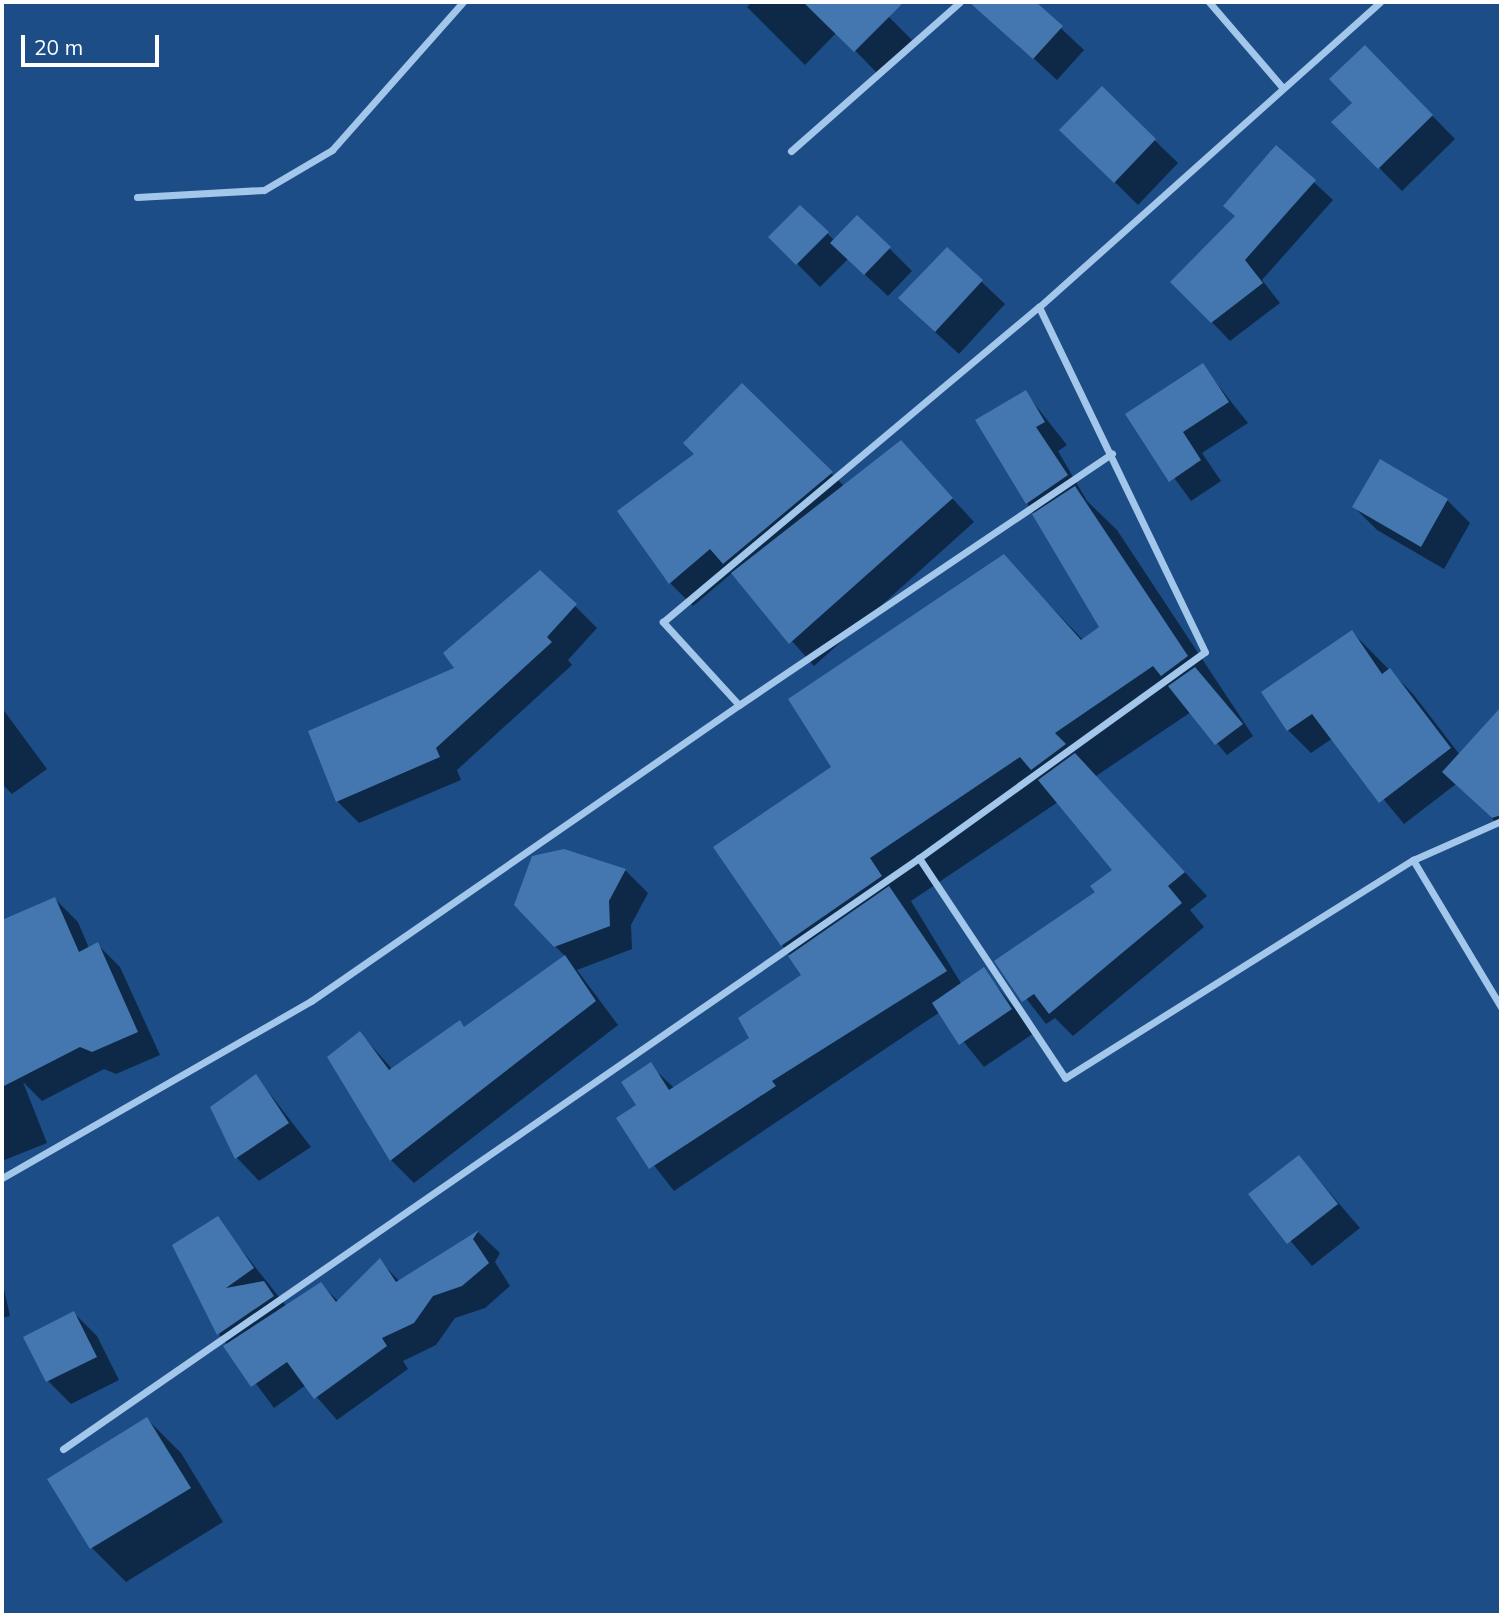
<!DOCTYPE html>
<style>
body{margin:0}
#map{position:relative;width:1503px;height:1617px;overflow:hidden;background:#1c4d86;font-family:Mulish,sans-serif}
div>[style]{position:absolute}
.shadow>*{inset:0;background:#0007}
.building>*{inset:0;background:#4477af}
.street>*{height:7px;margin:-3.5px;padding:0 3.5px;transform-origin:3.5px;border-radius:3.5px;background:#a3c6eb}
span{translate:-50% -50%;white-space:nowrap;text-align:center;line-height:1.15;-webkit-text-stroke:5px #1c4d86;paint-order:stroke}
.frame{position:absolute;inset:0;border:4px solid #fff;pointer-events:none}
.scale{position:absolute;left:21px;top:35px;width:138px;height:32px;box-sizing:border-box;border:4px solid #fff;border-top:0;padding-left:9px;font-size:21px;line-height:24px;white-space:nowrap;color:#fff;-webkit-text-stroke:5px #1c4d86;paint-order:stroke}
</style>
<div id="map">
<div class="shadow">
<i style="clip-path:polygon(752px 2px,874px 2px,912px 40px,878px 74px,837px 32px,805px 65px,747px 7px)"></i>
<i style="clip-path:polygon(1003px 2px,1033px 2px,1084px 50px,1057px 80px,989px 17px)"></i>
<i style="clip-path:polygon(1365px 47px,1455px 139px,1402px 191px,1334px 122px,1355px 103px)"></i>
<i style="clip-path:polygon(1102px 89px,1178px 163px,1138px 205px,1062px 130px)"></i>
<i style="clip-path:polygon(1276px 147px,1333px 200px,1262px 280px,1280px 303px,1230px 341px,1173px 282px,1237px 217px)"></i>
<i style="clip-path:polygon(800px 207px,835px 241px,889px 248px,912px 271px,888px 296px,848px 259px,820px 287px,771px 237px)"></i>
<i style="clip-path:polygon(947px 249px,1005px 304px,959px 354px,923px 321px)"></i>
<i style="clip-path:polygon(1202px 365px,1248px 423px,1202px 453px,1221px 481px,1191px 501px,1128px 414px)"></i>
<i style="clip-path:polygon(742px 385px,844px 486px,901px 442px,974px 522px,814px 666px,732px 573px,693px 606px,670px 583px,697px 454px)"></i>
<i style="clip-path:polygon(1025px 392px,1067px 445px,1058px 451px,1087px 501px,1117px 530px,1253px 736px,1227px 755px,1191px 712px,1096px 776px,1207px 896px,1190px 910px,1204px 927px,1073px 1036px,1055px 1018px,1046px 1024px,997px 961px,1097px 892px,1114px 870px,1058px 802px,911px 901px,962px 985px,984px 970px,1034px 1033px,984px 1067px,940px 1012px,674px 1191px,618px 1119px,638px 1106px,650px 1065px,674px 1088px,752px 1038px,803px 975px,782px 945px,834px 768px,1003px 556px,1084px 641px,1102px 627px,1027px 503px)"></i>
<i style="clip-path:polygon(1447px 500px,1470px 523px,1444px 569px,1377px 530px,1354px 507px)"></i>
<i style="clip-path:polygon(575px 606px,597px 628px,568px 660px,572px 665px,457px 770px,461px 780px,359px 823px,337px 801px,310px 732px,457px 669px)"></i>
<i style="clip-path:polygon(1352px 632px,1413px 694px,1460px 755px,1501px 710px,1501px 827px,1456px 784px,1404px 824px,1333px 738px,1311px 753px,1288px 730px)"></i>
<i style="clip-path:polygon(2px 708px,47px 769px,12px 794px,2px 784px)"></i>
<i style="clip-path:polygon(564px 851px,625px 870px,648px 893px,631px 925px,632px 949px,577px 970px,618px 1025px,414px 1183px,391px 1160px,329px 1057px,360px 1033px,393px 1070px,465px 1028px,566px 957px,555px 946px)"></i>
<i style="clip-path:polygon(55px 899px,78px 922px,89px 948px,97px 944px,120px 967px,160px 1055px,116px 1074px,104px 1069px,42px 1101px,23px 1082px,47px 1143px,2px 1161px,2px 1058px,17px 1072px,2px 1042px,2px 922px)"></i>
<i style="clip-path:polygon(256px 1076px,311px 1147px,259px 1181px,237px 1158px)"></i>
<i style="clip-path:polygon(1299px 1157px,1360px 1228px,1312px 1266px,1251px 1195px)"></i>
<i style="clip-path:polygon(217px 1219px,287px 1307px,321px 1284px,339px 1302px,380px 1261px,400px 1282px,478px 1232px,500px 1253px,495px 1262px,510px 1286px,485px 1308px,455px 1318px,436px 1345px,403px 1361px,408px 1369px,337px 1420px,306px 1385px,274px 1408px,219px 1334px,174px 1246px)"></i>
<i style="clip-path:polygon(2px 1280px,10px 1316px,2px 1318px)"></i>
<i style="clip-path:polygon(74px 1313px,97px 1336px,119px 1380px,71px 1404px,48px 1381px,25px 1338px)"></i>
<i style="clip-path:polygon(147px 1419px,181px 1453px,223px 1522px,126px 1582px,92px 1548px,49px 1479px)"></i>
</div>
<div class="building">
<i style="clip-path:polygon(803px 2px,904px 2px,854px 52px)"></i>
<i style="clip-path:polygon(969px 2px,1036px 2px,1063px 26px,1033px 59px)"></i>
<i style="clip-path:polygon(1365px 45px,1433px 115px,1378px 169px,1331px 122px,1352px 103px,1329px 79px)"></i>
<i style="clip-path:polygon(1102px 86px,1156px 139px,1114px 183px,1059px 130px)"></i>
<i style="clip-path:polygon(1276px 145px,1316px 180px,1245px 260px,1263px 283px,1211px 323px,1170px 282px,1235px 216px,1223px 206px)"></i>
<i style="clip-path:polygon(800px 205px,829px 232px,796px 265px,768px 237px)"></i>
<i style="clip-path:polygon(857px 215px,891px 247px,864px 275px,830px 243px)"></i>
<i style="clip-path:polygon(947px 247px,983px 280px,935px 332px,898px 298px)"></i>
<i style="clip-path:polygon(1203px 363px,1229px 402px,1183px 432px,1201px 460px,1169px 482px,1125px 414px)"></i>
<i style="clip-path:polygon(742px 383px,833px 472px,723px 564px,710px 549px,669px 584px,617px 511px,694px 454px,683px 443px)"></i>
<i style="clip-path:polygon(1026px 390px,1045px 422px,1036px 427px,1068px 475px,1026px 504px,975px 420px)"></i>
<i style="clip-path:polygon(901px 440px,953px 498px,789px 644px,731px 573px)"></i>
<i style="clip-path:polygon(1380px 459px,1448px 499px,1421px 547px,1352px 507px)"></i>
<i style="clip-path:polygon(1075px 486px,1188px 656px,1161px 676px,1153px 666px,1055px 733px,1066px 744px,1031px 770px,1020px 757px,870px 858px,882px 876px,781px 946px,713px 847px,831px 767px,788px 699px,1004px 554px,1081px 640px,1099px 627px,1032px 514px)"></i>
<i style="clip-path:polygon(540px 570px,577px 604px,547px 637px,552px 642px,436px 748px,440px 757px,336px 802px,308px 731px,454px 668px,443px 653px)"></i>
<i style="clip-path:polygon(1352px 630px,1382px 674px,1390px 668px,1451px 748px,1379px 803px,1312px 714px,1287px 731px,1261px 692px)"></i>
<i style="clip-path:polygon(1195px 667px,1243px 724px,1215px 745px,1168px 686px)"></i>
<i style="clip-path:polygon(1501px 707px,1501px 815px,1492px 818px,1442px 772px)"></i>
<i style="clip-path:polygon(1075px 753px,1185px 872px,1168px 886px,1182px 903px,1049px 1014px,1034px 994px,1022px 1002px,994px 961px,1095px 892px,1090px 886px,1112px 870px,1038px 780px)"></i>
<i style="clip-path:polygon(564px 849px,626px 869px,609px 901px,610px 926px,554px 947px,514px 905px,532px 856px)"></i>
<i style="clip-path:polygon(889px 886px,947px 971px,772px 1081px,776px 1086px,649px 1169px,616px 1118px,636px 1105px,621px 1082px,651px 1062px,669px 1090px,749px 1038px,738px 1018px,801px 975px,788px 956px)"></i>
<i style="clip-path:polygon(55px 897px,79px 952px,98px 942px,138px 1032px,92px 1052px,80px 1047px,2px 1087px,2px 920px)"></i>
<i style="clip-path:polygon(565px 955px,596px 1001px,390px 1161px,327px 1057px,360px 1031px,389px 1070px,460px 1020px,464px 1027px)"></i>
<i style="clip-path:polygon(984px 967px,1012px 1009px,959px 1045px,932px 1003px)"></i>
<i style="clip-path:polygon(256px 1074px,289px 1123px,235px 1159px,210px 1107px)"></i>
<i style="clip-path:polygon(1299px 1155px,1338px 1204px,1287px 1244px,1248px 1194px)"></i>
<i style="clip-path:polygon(218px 1216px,254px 1268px,226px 1288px,264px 1281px,274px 1296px,217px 1335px,172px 1245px)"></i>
<i style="clip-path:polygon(479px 1230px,473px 1239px,489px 1263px,462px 1286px,433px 1296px,414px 1323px,382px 1338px,387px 1346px,314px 1399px,287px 1362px,251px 1387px,223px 1346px,321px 1282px,336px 1302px,380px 1258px,396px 1282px)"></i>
<i style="clip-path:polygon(74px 1311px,97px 1357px,46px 1382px,23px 1337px)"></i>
<i style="clip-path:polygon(147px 1417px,191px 1488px,90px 1549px,47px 1479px)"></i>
</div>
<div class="street">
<i style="left:1209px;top:2px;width:112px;rotate:49.3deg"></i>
<i style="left:791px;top:151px;width:225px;rotate:-41.4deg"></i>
<i style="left:137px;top:197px;width:127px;rotate:-3.2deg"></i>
<i style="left:264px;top:190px;width:79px;rotate:-30.5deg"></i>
<i style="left:332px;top:150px;width:198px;rotate:-48.5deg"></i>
<i style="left:739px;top:705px;width:450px;rotate:-34deg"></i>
<i style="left:919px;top:858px;width:264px;rotate:56.4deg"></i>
<i style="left:1065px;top:1078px;width:411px;rotate:-32.1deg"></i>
<i style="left:1413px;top:860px;width:96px;rotate:-23.9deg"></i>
<i style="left:1413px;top:860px;width:171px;rotate:59.1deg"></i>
<i style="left:2px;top:1178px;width:356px;rotate:-29.8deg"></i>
<i style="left:311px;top:1001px;width:520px;rotate:-34.67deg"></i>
<i style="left:739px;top:705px;width:113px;rotate:-132.5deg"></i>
<i style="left:663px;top:622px;width:491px;rotate:-40deg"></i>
<i style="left:63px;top:1449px;width:1040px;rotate:-34.62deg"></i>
<i style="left:919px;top:858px;width:352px;rotate:-35.8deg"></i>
<i style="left:1205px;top:652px;width:383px;rotate:-115.7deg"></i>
<i style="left:1039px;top:307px;width:457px;rotate:-41.8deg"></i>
</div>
<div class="frame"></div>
<div class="scale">20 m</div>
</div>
